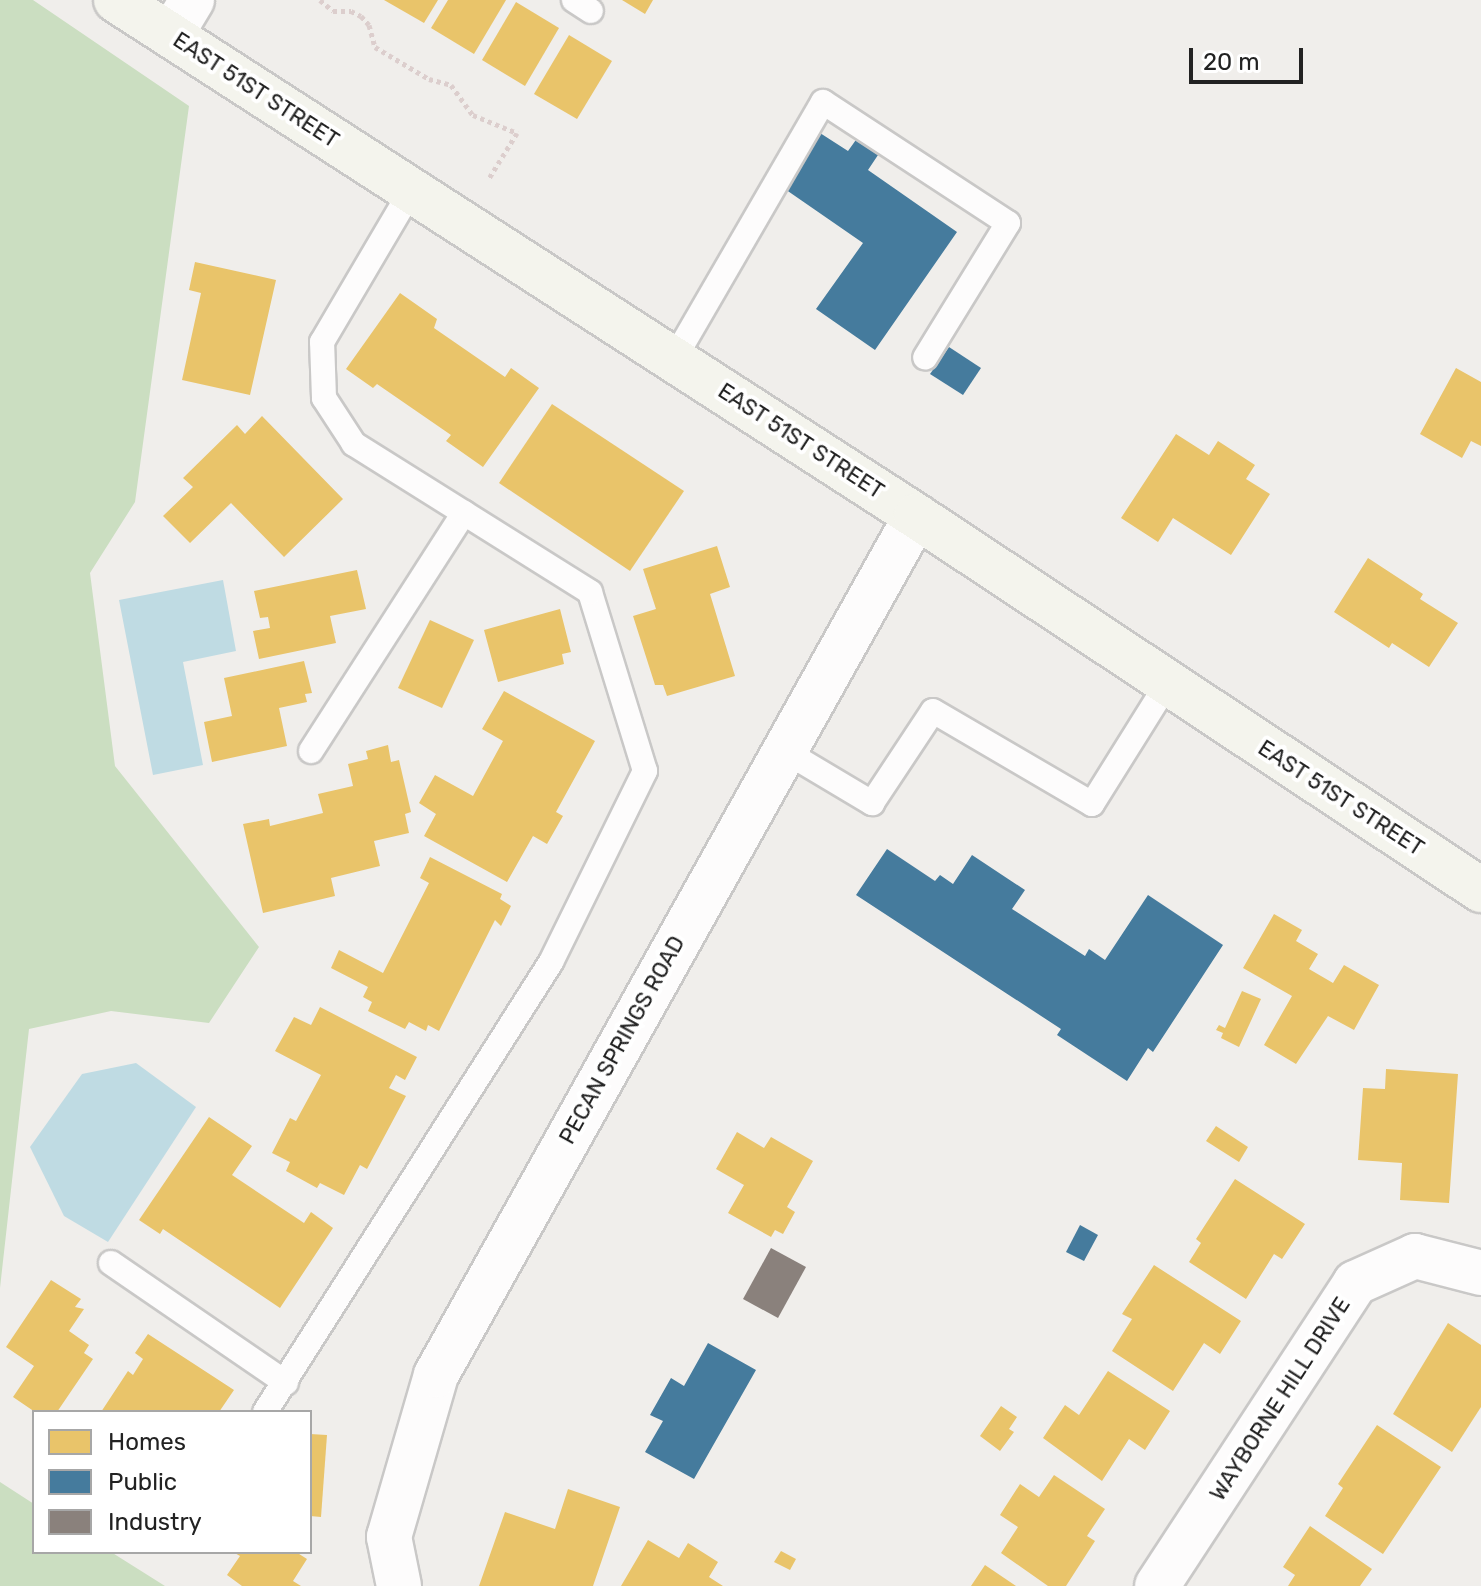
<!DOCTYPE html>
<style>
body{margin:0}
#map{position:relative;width:1481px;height:1586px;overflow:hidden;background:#f0eeeb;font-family:Rubik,sans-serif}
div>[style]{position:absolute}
.forest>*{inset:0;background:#cbdec1}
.water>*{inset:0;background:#bfdbe3}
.homes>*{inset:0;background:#e9c46a}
.public>*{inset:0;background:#457b9d}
.industry>*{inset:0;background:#8a817c}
.path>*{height:5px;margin-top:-2.5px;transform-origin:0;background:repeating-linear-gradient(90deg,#dccecd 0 4px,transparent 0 8px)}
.roads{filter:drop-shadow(2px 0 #c9c8c7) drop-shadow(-2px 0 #c9c8c7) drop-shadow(0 2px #c9c8c7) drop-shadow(0 -2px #c9c8c7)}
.service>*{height:24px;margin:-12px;padding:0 12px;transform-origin:12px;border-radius:12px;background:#fdfcfc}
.minor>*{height:44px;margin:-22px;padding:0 22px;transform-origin:22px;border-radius:22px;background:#fdfcfc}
.secondary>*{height:44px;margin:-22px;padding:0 22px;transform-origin:22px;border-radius:22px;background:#f4f4ed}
span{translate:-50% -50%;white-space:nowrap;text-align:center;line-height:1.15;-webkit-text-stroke:8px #fff;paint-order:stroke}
.street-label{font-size:22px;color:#222}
.legend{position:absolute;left:32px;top:1410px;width:280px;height:144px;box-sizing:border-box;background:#fff;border:2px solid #a7a7a7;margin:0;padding:10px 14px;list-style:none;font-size:24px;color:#222}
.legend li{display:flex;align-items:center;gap:16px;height:40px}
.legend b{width:40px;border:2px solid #a7a7a7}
.scale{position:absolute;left:1189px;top:48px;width:114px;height:36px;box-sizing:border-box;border:4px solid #222;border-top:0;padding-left:10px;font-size:24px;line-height:28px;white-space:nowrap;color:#222;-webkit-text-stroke:6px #fff;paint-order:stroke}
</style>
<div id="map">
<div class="forest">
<i style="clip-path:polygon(0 0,33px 0,189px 106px,135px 502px,90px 573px,115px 766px,259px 947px,209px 1023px,111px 1011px,29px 1029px,0 1288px)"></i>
<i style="clip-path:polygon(0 1482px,34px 1504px,34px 1552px,111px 1552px,165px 1586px,0 1586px)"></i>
</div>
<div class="water">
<i style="clip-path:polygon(223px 580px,236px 651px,183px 662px,203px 765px,153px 775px,119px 600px)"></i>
<i style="clip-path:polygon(136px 1063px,196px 1107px,108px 1242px,64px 1216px,30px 1147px,82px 1074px)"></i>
</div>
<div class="homes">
<i style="clip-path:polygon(384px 0,438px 0,424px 23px)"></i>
<i style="clip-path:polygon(448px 0,506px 0,474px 54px,431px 28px)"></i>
<i style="clip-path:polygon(622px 0,653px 0,645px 14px)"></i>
<i style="clip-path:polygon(516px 2px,559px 28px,525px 86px,482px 60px)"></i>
<i style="clip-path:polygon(569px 35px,612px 61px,577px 119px,534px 94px)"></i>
<i style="clip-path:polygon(195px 262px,276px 280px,250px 395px,182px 380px,201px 293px,189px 290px)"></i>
<i style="clip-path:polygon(400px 293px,437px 319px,434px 328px,505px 377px,511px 368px,539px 388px,483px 467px,446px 441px,451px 435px,377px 384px,373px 388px,346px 369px)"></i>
<i style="clip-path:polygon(1456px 368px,1481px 382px,1481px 446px,1471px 441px,1462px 458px,1420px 434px)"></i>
<i style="clip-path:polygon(552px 404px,684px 491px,630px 571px,499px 483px)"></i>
<i style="clip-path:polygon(262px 416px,343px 499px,284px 557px,231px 503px,190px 543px,163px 516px,193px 487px,183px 478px,237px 425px,245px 434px)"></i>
<i style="clip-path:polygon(1176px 434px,1209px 455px,1218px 441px,1255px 465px,1246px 479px,1270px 494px,1231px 555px,1173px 518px,1158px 542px,1121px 518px)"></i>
<i style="clip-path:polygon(717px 546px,730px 587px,710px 594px,735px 676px,667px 696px,663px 685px,655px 685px,633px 616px,656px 609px,643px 569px)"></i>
<i style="clip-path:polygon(1368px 558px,1423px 594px,1420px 599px,1458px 623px,1429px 667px,1392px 643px,1389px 648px,1334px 612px)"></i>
<i style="clip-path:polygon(357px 570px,366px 609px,330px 616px,336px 643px,259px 659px,253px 631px,270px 628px,268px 617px,260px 618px,254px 591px)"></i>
<i style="clip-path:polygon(560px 609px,571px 652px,562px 654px,564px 664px,498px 682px,484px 630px)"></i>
<i style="clip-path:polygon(430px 620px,474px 640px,442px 708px,398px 688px)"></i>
<i style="clip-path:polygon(304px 661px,312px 693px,305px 694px,307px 702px,279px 708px,287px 746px,212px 762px,204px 722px,232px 716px,224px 678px)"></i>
<i style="clip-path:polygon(504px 691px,595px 741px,556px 812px,563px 816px,547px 844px,533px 836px,507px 882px,424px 836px,436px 814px,419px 803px,435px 775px,473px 796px,503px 741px,482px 729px)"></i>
<i style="clip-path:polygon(388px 745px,391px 762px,399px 760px,411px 812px,405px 814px,409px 833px,374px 841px,380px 866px,331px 878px,335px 896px,263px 913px,243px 824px,269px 819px,270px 826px,323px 813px,318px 794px,353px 786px,348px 764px,368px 759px,366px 751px)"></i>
<i style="clip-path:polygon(430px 857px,502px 894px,500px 899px,511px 906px,501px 926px,495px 920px,439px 1031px,428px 1025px,426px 1031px,409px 1022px,405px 1029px,368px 1011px,372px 1002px,363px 997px,368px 987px,331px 968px,339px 950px,383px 973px,429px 883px,420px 878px)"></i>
<i style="clip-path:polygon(1274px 914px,1302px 930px,1296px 941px,1318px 954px,1309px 969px,1333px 983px,1344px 965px,1379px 985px,1354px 1030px,1328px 1016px,1296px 1064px,1264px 1045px,1292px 996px,1243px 968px)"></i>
<i style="clip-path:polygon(1242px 991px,1261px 999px,1239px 1047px,1221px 1038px,1223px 1033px,1216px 1030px,1219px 1025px,1225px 1028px)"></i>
<i style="clip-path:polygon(320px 1007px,417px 1057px,405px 1080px,396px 1075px,389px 1088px,406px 1096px,367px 1169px,360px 1165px,344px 1195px,320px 1183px,317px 1188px,286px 1171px,290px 1162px,272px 1153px,290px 1118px,296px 1121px,321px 1075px,275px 1051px,294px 1017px,311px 1025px)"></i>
<i style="clip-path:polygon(1386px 1069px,1458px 1074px,1449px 1203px,1400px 1200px,1402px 1163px,1358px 1160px,1363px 1088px,1385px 1089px)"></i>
<i style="clip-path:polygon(209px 1117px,252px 1146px,232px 1175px,304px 1223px,311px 1212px,333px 1228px,280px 1308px,163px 1229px,160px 1234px,139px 1220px)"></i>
<i style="clip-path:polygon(1216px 1126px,1248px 1147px,1239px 1162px,1206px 1141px)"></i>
<i style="clip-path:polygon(737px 1132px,764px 1148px,771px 1137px,813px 1161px,787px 1207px,795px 1212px,783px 1234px,775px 1230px,771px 1237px,728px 1213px,744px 1185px,716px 1169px)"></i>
<i style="clip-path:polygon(1235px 1179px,1305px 1224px,1282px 1259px,1274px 1254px,1246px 1299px,1189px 1262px,1201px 1243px,1196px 1239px)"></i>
<i style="clip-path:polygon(1154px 1265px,1241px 1321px,1220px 1354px,1204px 1343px,1173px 1391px,1112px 1351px,1132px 1319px,1122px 1314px)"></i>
<i style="clip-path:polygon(51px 1280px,81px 1299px,75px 1307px,84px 1309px,69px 1331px,89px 1345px,84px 1353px,93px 1359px,57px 1412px,35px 1412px,13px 1397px,34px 1366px,6px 1347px)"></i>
<i style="clip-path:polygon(1448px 1323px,1481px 1345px,1481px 1407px,1452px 1452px,1393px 1414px)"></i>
<i style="clip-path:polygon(148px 1334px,234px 1390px,219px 1412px,101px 1412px,128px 1371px,133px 1375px,143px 1359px,135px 1353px)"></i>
<i style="clip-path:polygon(1108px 1371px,1170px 1411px,1145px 1450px,1129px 1439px,1102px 1481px,1043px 1438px,1065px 1405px,1079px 1415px)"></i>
<i style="clip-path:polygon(1001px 1406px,1017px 1417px,1009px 1429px,1014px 1432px,1000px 1451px,980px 1436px)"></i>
<i style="clip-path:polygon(1377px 1425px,1441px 1467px,1383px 1554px,1325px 1516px,1343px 1488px,1338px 1484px)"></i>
<i style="clip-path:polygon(310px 1434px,327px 1435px,321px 1517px,310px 1516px)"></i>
<i style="clip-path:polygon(1054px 1475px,1105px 1509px,1087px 1536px,1095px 1541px,1066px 1586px,1048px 1586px,1001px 1553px,1018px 1527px,1000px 1515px,1020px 1484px,1039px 1497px)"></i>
<i style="clip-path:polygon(568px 1489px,620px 1507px,593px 1586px,479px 1586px,505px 1512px,555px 1529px)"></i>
<i style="clip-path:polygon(1310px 1526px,1372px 1569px,1360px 1586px,1288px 1586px,1295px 1575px,1283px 1567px)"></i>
<i style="clip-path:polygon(648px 1540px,679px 1558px,688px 1543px,718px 1562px,709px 1577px,723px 1586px,621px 1586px)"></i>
<i style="clip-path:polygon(781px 1551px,796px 1559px,790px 1570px,774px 1562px)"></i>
<i style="clip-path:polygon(233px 1552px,296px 1552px,307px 1559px,293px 1581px,301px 1586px,242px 1586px,227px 1575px,240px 1556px)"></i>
<i style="clip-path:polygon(985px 1565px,1016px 1586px,971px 1586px)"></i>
</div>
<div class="public">
<i style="clip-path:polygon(820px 133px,848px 151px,858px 137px,880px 152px,868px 170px,957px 232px,875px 350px,816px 309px,863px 243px,782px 187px)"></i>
<i style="clip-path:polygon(949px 347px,981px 368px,963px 395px,930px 374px)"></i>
<i style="clip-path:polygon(887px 849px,935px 881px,940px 875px,953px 884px,972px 855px,1025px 890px,1012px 909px,1085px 956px,1089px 949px,1105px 960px,1148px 895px,1223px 945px,1153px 1052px,1148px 1048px,1127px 1081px,1057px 1035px,1061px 1029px,856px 895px)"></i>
<i style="clip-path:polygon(1080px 1225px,1098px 1235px,1084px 1261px,1066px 1252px)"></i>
<i style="clip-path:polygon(708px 1343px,756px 1370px,694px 1479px,645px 1452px,663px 1421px,650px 1415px,671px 1378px,684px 1386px)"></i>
</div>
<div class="industry">
<i style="clip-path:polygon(771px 1248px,806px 1267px,778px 1318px,743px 1299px)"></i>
</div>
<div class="path">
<i style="left:320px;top:0;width:17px;rotate:40deg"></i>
<i style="left:333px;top:11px;width:18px"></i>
<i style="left:351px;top:11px;width:11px;rotate:27deg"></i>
<i style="left:361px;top:16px;width:12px;rotate:48deg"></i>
<i style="left:369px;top:25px;width:23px;rotate:75deg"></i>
<i style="left:375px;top:47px;width:63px;rotate:30.7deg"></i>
<i style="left:429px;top:79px;width:23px;rotate:15deg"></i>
<i style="left:451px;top:85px;width:37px;rotate:54deg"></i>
<i style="left:473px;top:115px;width:48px;rotate:22.2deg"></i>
<i style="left:517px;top:133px;width:55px;rotate:121.7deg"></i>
</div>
<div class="roads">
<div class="service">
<i style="left:574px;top:0;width:20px;rotate:33deg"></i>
<i style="left:674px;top:359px;width:297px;rotate:-59.9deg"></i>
<i style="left:823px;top:102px;width:221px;rotate:33.2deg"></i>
<i style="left:1008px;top:223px;width:158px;rotate:121.6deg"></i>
<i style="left:783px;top:750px;width:104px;rotate:30.8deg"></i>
<i style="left:872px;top:803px;width:110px;rotate:-56.5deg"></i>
<i style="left:933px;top:711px;width:184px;rotate:30.3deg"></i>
<i style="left:1092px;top:804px;width:142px;rotate:-58deg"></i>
<i style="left:311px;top:751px;width:283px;rotate:-57.3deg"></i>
<i style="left:111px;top:1263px;width:212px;rotate:34.4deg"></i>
<i style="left:265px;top:1412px;width:533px;rotate:-57.56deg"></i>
<i style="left:551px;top:962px;width:213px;rotate:-63.8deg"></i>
<i style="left:645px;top:771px;width:187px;rotate:-107.1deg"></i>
<i style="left:590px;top:592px;width:279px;rotate:-147.9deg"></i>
<i style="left:354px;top:444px;width:55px;rotate:-123.1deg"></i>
<i style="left:324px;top:398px;width:56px;rotate:-92deg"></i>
<i style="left:322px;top:342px;width:178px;rotate:-59.5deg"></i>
</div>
<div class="minor">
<i style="left:171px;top:35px;width:41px;rotate:-59deg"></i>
<i style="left:399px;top:1586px;width:50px;rotate:-101.5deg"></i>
<i style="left:389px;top:1537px;width:169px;rotate:-73.8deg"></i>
<i style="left:436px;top:1375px;width:984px;rotate:-60.8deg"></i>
<i style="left:1157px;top:1586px;width:362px;rotate:-56.8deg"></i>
<i style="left:1355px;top:1283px;width:66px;rotate:-24.2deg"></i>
<i style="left:1415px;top:1256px;width:68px;rotate:14.4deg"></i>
</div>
<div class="secondary">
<i style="left:116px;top:0;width:952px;rotate:32.82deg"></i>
<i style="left:916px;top:516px;width:678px;rotate:33.5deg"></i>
</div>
</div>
<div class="street-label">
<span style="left:256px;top:90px;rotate:33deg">EAST 51ST STREET</span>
<span style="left:801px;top:441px;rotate:33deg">EAST 51ST STREET</span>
<span style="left:1341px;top:798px;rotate:33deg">EAST 51ST STREET</span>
<span style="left:622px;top:1040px;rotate:-61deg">PECAN SPRINGS ROAD</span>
<span style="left:1280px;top:1399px;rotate:-57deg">WAYBORNE HILL DRIVE</span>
</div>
<ul class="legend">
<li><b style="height:22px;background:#e9c46a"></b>Homes</li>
<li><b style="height:22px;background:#457b9d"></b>Public</li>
<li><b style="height:22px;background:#8a817c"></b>Industry</li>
</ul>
<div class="scale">20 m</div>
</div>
